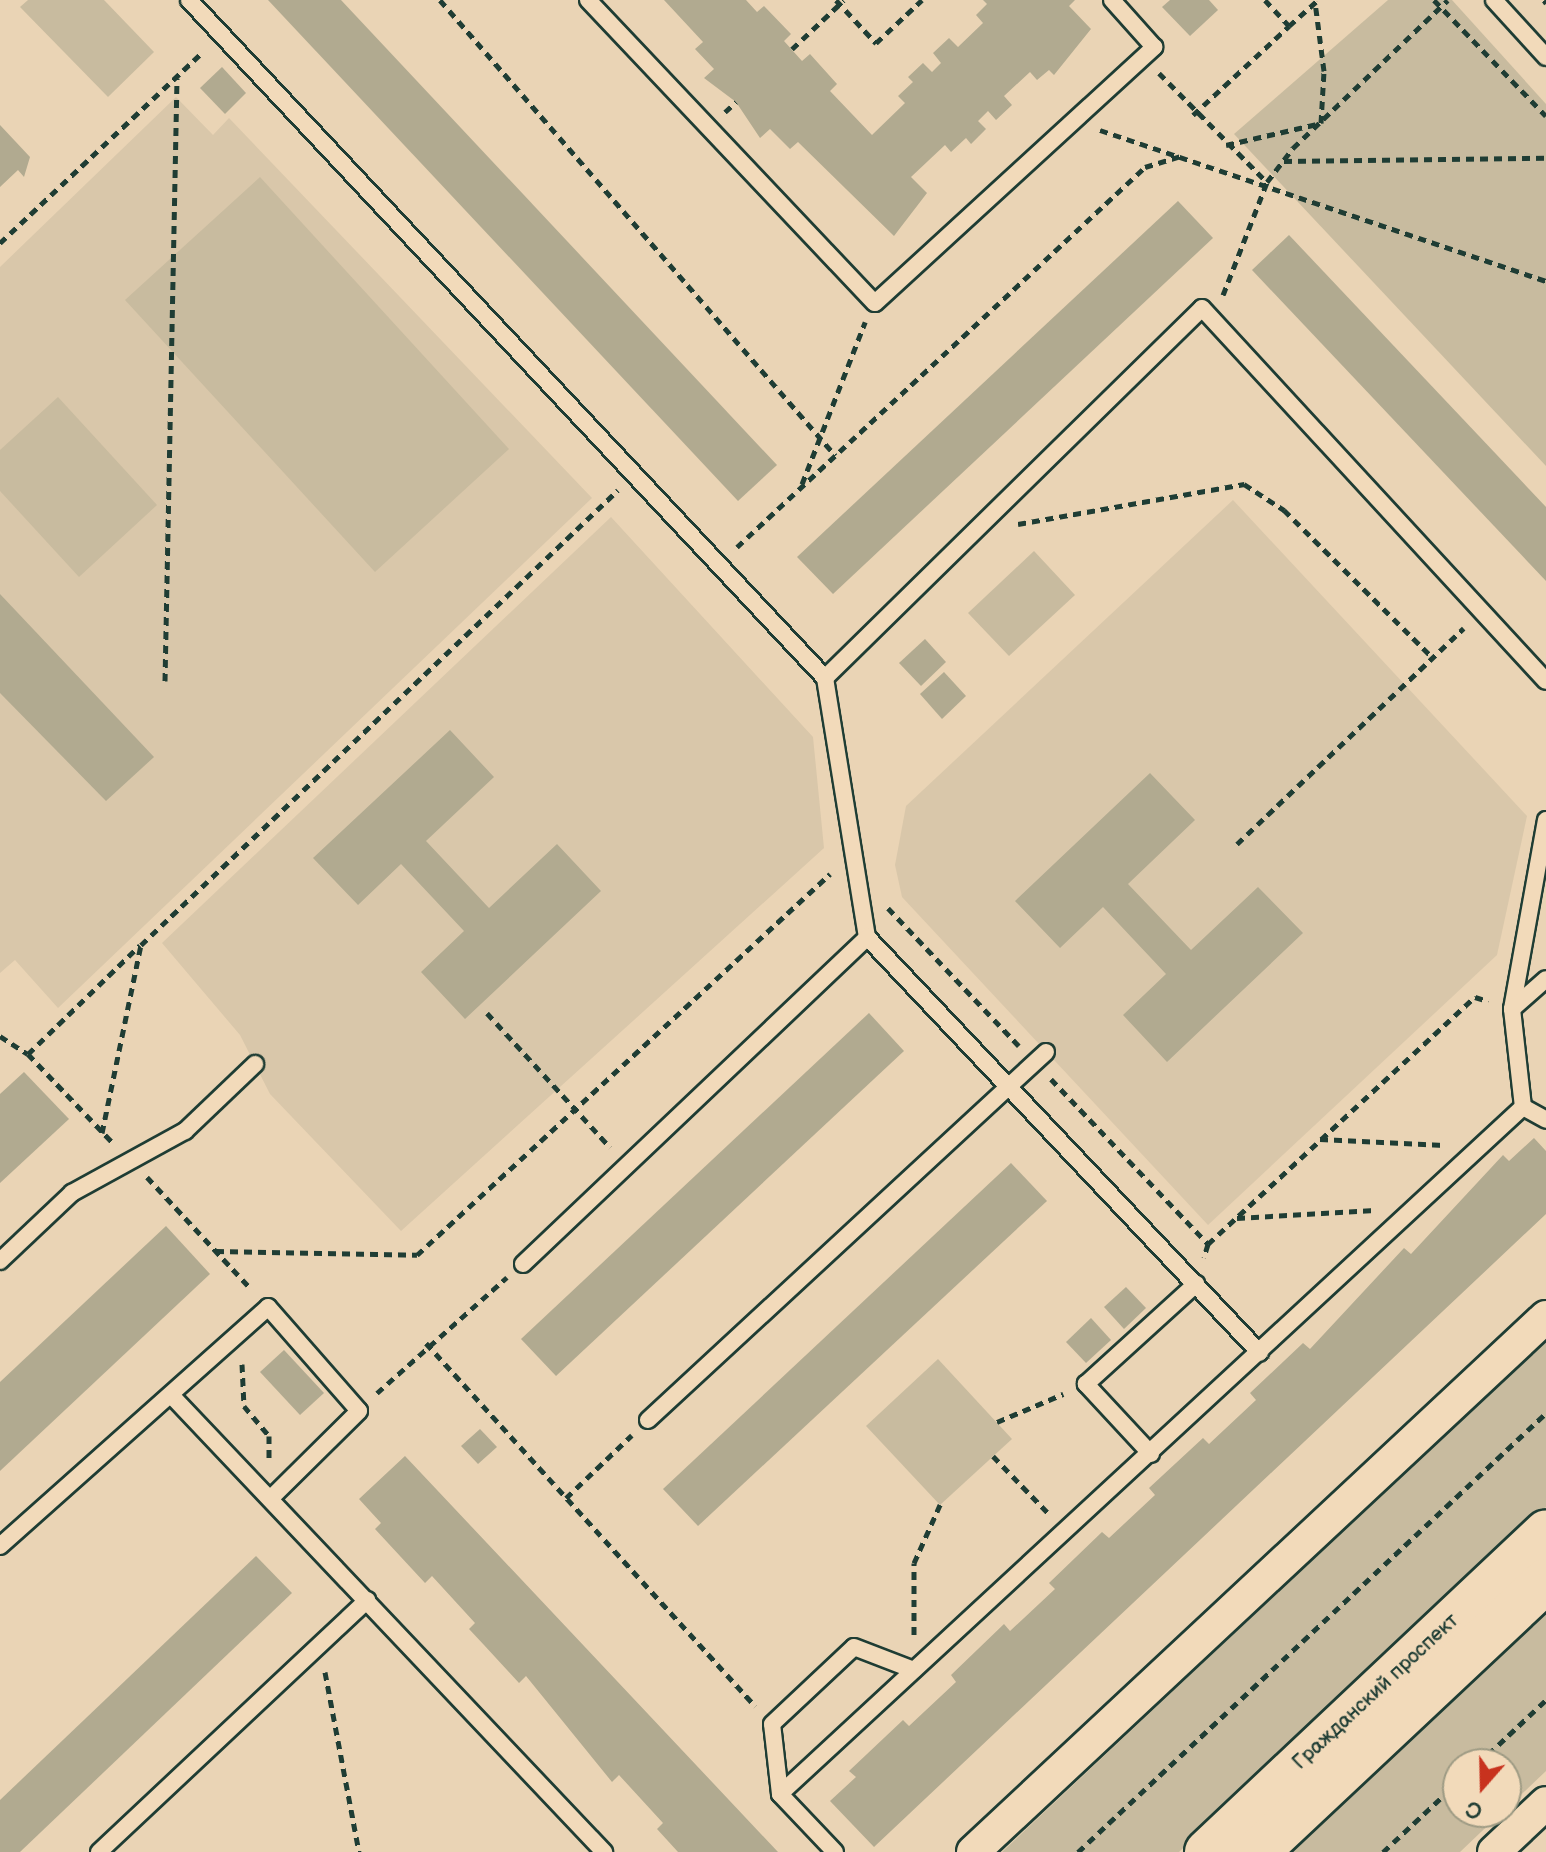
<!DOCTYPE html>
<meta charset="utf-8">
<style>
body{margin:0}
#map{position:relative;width:1546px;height:1852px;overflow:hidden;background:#ead4b5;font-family:"Balsamiq Sans",sans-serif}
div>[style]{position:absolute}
.built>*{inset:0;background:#d9c7aa}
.green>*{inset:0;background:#c8bb9f}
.building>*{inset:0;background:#b1aa90}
.path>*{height:5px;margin-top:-2.5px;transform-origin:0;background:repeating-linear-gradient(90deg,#1f3d34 0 8px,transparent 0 14px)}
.roads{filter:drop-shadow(2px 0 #1f3d34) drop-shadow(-2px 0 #1f3d34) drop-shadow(0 2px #1f3d34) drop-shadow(0 -2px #1f3d34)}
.lane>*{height:16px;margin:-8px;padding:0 8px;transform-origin:8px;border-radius:8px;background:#f2daba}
.street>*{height:32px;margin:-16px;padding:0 16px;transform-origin:16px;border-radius:16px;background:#f2daba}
.secondary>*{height:44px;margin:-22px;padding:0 22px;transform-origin:22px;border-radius:22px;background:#f2daba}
span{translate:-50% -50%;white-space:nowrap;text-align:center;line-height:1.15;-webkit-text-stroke:6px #f2daba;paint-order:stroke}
.street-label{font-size:20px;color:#1f3d34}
.north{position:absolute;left:1442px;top:1748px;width:80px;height:80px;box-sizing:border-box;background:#f2daba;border:2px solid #9e9b84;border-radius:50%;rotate:200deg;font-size:22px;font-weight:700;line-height:32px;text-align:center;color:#1f3d34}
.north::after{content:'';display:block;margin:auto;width:28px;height:36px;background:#c8321e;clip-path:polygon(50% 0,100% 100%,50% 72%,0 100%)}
</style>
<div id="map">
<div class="built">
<i style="clip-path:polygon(176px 97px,213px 135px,229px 118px,592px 498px,58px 1008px,15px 960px,0 973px,0 267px)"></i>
<i style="clip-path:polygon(1233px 500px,1527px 816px,1497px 955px,1208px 1225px,902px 897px,895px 865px,906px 806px)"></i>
<i style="clip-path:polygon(611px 517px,813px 737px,824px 848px,401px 1231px,270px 1094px,240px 1035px,162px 943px)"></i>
</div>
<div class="green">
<i style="clip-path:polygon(28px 0,104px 0,154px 52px,108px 97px,20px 7px)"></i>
<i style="clip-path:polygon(1388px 0,1452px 0,1546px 104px,1546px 466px,1234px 134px)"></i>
<i style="clip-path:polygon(260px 177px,509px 449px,375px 572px,125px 300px)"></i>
<i style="clip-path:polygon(58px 397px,157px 505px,79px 577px,0 491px,0 450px)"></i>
<i style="clip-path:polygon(1034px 551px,1075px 595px,1009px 656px,968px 613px)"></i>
<i style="clip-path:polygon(1546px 1340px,1546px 1507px,1179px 1852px,1002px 1852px)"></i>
<i style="clip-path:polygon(938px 1359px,1012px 1439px,940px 1505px,866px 1426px)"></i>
<i style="clip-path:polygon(1546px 1610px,1546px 1771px,1506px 1809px,1506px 1764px,1458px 1764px,1458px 1812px,1502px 1812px,1460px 1852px,1289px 1852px)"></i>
</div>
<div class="building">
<i style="clip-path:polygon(268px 0,341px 0,777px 465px,738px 501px)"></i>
<i style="clip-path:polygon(664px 0,746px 0,757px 12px,764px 6px,791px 34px,784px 41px,802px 61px,810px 54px,837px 84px,830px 91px,872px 135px,905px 103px,898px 96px,913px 82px,908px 77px,923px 63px,932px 72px,941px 63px,933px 53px,949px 38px,958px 47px,983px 23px,976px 15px,987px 4px,983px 0,1075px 0,1069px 6px,1091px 29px,1054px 75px,1049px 70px,1037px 80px,1030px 72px,1004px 96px,1012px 105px,996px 120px,988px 111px,978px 121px,986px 129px,971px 144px,966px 138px,951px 152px,945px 145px,911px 177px,927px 193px,894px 236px,798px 142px,790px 149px,770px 129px,760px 138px,736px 102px,704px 78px,714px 69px,695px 49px,703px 42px)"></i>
<i style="clip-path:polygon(1170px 0,1209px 0,1218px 10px,1190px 36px,1162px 7px)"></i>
<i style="clip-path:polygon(222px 67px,246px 93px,225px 114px,200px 88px)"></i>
<i style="clip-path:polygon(0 125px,30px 157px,24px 177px,18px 170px,0 187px)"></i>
<i style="clip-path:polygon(1178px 201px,1213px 238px,833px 594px,797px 557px)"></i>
<i style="clip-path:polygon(1289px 235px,1546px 507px,1546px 581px,1252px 270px)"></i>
<i style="clip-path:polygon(0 594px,154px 757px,106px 801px,0 693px)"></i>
<i style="clip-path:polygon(925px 639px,946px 662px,921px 686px,899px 663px)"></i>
<i style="clip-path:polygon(944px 672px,966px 696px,942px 719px,920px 694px)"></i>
<i style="clip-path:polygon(450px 730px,494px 777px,426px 841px,489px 908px,557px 844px,601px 891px,465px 1019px,421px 972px,464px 931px,401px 864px,358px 905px,313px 858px)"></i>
<i style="clip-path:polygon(1150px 773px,1195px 820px,1128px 884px,1191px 950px,1258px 887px,1303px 933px,1167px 1062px,1123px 1015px,1166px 974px,1103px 907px,1060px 948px,1015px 901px)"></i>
<i style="clip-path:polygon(869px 1013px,904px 1051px,556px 1376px,521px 1339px)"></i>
<i style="clip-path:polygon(24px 1072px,69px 1119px,0 1183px,0 1094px)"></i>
<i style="clip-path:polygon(1534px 1138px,1546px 1151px,1546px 1214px,874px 1847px,830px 1801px,856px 1777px,849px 1771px,903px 1720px,909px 1726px,956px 1682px,951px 1675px,1004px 1624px,1010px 1631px,1055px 1589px,1049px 1583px,1102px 1532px,1109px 1538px,1155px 1495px,1149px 1488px,1203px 1438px,1209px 1444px,1256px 1400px,1250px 1393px,1303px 1343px,1310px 1349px,1404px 1248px,1411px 1254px,1503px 1155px,1509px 1161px)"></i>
<i style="clip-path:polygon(1011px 1163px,1047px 1201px,698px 1526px,663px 1489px)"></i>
<i style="clip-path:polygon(166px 1226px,210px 1274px,0 1471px,0 1382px)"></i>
<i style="clip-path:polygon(1126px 1287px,1146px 1308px,1124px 1329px,1104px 1307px)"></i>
<i style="clip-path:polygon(1091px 1318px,1111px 1340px,1086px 1363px,1066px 1342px)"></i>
<i style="clip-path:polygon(284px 1350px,324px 1393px,300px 1415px,260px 1372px)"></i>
<i style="clip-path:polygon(480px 1429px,497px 1447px,478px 1464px,461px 1446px)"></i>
<i style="clip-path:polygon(405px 1456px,778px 1852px,678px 1852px,657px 1829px,663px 1823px,619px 1775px,612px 1782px,526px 1676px,519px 1683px,484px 1645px,469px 1629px,475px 1623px,432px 1576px,425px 1583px,375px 1529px,381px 1523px,359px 1499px)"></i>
<i style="clip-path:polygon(256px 1556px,292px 1593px,20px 1852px,0 1852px,0 1800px)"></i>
</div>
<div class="path">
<i style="left:440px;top:0;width:603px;rotate:49.04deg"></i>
<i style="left:836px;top:0;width:59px;rotate:47.1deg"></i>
<i style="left:876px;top:43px;width:63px;rotate:-43.1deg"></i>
<i style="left:1265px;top:0;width:35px;rotate:47deg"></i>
<i style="left:1289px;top:26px;width:38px;rotate:-42deg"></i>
<i style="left:1434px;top:0;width:161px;rotate:46deg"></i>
<i style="left:1544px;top:0;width:4px;rotate:56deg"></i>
<i style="left:792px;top:49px;width:71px;rotate:-43.3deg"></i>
<i style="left:1159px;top:73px;width:149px;rotate:45.3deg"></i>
<i style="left:725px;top:112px;width:15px;rotate:-42deg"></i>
<i style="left:1193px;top:115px;width:131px;rotate:-42.8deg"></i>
<i style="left:1100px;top:130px;width:471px;rotate:18.7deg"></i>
<i style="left:1226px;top:145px;width:98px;rotate:-13deg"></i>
<i style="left:1321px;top:123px;width:52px;rotate:-86.7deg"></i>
<i style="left:1324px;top:71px;width:70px;rotate:-97.4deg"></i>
<i style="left:1284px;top:161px;width:262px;rotate:-0.7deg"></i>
<i style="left:0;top:243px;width:279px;rotate:-43.3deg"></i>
<i style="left:1223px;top:295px;width:121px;rotate:-68.7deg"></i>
<i style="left:1267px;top:182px;width:43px;rotate:-52.6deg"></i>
<i style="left:1293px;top:148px;width:214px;rotate:-43.7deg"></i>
<i style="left:802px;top:484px;width:174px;rotate:-68.7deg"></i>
<i style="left:1018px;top:524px;width:230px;rotate:-10deg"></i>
<i style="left:1244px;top:484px;width:48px;rotate:33deg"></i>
<i style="left:1284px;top:510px;width:210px;rotate:44.8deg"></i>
<i style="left:737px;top:547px;width:558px;rotate:-42.96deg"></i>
<i style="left:1145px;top:167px;width:38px;rotate:-17deg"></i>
<i style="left:165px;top:681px;width:603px;rotate:-88.86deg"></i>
<i style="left:1237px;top:844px;width:313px;rotate:-43.6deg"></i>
<i style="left:888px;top:908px;width:190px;rotate:46.5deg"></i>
<i style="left:487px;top:1013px;width:182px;rotate:47.5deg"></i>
<i style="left:0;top:1036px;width:33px;rotate:33deg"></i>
<i style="left:28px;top:1054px;width:122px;rotate:46.3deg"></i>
<i style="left:28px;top:1054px;width:156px;rotate:-44.2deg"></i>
<i style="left:1051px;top:1079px;width:228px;rotate:46.4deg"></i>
<i style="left:1208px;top:1244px;width:14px;rotate:107deg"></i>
<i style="left:102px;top:1133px;width:192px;rotate:-78.3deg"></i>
<i style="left:141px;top:945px;width:659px;rotate:-43.65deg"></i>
<i style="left:1320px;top:1139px;width:124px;rotate:2.8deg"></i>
<i style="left:147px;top:1177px;width:154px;rotate:47.1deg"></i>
<i style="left:1237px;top:1218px;width:138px;rotate:-3.3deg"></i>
<i style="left:1208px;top:1244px;width:364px;rotate:-42.8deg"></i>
<i style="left:1475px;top:997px;width:14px;rotate:17deg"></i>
<i style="left:216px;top:1251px;width:201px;rotate:1.1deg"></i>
<i style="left:417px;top:1255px;width:562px;rotate:-42.69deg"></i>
<i style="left:426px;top:1343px;width:490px;rotate:47.8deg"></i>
<i style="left:242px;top:1364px;width:42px;rotate:87.3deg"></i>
<i style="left:244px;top:1406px;width:39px;rotate:50deg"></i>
<i style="left:269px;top:1436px;width:25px;rotate:90deg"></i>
<i style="left:377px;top:1393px;width:174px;rotate:-41.7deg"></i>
<i style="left:997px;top:1422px;width:72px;rotate:-23deg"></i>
<i style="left:993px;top:1456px;width:79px;rotate:46deg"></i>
<i style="left:566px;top:1498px;width:91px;rotate:-43.7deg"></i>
<i style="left:914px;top:1635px;width:72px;rotate:-90deg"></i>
<i style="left:914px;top:1563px;width:64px;rotate:-65.9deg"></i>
<i style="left:325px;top:1672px;width:183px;rotate:79.3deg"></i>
<i style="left:1478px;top:1764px;width:93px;rotate:-43.3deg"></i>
<i style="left:1078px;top:1852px;width:642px;rotate:-43.17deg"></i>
<i style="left:1383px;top:1852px;width:103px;rotate:-43deg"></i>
</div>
<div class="roads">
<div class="lane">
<i style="left:189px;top:0;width:930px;rotate:46.83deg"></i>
<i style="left:825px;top:678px;width:528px;rotate:-44.46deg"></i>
<i style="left:1202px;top:308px;width:507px;rotate:47.32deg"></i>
<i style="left:588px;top:0;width:417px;rotate:46.6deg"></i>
<i style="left:875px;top:303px;width:379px;rotate:-42.5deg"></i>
<i style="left:1154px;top:47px;width:63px;rotate:-131.8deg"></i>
<i style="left:1494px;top:0;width:77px;rotate:47.6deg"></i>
<i style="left:825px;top:678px;width:262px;rotate:80.8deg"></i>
<i style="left:867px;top:937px;width:572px;rotate:46.63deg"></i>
<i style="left:1512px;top:1009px;width:192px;rotate:-79.8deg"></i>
<i style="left:1523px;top:1107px;width:26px;rotate:29deg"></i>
<i style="left:0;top:1261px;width:99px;rotate:-43.4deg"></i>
<i style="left:72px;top:1193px;width:129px;rotate:-28.8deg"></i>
<i style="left:185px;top:1131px;width:97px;rotate:-43.7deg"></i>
<i style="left:523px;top:1264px;width:475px;rotate:-43.5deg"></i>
<i style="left:171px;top:1395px;width:630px;rotate:46.54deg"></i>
<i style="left:648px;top:1420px;width:542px;rotate:-42.76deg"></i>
<i style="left:1151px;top:1454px;width:96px;rotate:-132.9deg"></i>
<i style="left:1086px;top:1384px;width:149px;rotate:-42.3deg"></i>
<i style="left:0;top:1546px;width:359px;rotate:-41.7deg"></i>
<i style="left:268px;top:1307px;width:138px;rotate:48.8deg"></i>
<i style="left:359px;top:1411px;width:125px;rotate:135.3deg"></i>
<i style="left:780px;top:1794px;width:70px;rotate:-96.5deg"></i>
<i style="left:772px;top:1724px;width:112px;rotate:-43.2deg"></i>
<i style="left:854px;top:1647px;width:64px;rotate:21deg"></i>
<i style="left:99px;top:1852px;width:368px;rotate:-43.2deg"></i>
<i style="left:835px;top:1852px;width:80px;rotate:-133.5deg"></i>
<i style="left:780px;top:1794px;width:1012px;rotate:-42.76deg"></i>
<i style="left:1523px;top:1107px;width:99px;rotate:-96.4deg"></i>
<i style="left:1512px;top:1009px;width:45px;rotate:-41.4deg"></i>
</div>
<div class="street">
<i style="left:973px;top:1852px;width:784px;rotate:-43.04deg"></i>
<i style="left:1494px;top:1852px;width:71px;rotate:-43.3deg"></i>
</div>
<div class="secondary">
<i style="left:1207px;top:1852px;width:466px;rotate:-43.3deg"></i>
<i style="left:1257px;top:1852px;width:396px;rotate:-43.2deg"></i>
</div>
</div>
<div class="street-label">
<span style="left:1376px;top:1692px;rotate:-43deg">Гражданский проспект</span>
</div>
<div class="north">С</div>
</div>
